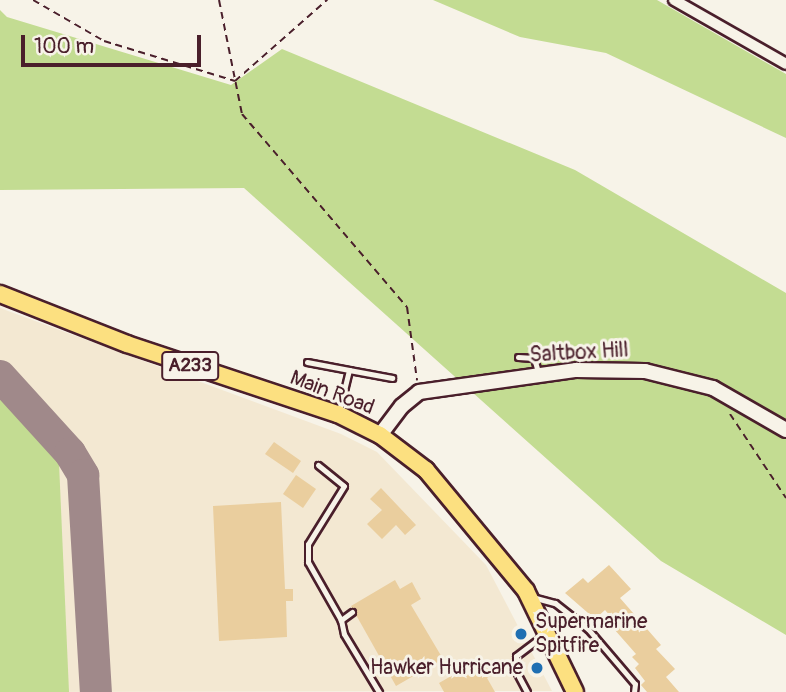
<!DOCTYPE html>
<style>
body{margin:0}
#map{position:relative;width:786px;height:692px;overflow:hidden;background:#f7f3e8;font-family:Pangolin,sans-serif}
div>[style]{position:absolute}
.built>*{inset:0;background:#f3e8d2}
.green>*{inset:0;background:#c3dc92}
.taxiway>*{height:32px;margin:-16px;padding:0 16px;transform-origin:16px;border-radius:16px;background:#a0898a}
.building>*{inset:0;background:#eace9e}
.path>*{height:2px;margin-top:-1px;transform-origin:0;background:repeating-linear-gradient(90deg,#4a1f2b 0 7px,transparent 0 12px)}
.roads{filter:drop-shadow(2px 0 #4a1f2b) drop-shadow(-2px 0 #4a1f2b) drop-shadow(0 2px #4a1f2b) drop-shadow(0 -2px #4a1f2b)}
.lane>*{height:5px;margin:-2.5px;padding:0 2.5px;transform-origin:2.5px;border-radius:2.5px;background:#f7f3e8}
.street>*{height:10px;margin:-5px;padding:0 5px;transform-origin:5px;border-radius:5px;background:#f7f3e8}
.secondary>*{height:14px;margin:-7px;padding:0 7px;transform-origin:7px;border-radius:7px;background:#f7f3e8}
.primary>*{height:16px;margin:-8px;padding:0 8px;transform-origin:8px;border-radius:8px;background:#fce080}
.dots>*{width:19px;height:19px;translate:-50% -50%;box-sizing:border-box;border:4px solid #f7f3e8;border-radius:50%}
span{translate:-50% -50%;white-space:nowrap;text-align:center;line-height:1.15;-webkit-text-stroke:6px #f7f3e8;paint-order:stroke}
.shield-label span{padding:2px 5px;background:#f7f3e8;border:2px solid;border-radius:5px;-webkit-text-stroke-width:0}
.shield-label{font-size:19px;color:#4a1f2b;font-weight:700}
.street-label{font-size:21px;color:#4a1f2b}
.poi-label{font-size:21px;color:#4a1f2b}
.left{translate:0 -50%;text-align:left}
.right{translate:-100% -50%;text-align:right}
.scale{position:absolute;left:21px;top:35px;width:180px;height:32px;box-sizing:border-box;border:4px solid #4a1f2b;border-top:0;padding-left:9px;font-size:21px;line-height:24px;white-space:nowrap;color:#4a1f2b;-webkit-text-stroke:5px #f7f3e8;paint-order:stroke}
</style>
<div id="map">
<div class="built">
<i style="clip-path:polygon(0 308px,341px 434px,377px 452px,486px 565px,552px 691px,0 692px)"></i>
</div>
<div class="green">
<i style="clip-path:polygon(433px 0,657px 0,786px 74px,786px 138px,606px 53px,520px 37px)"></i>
<i style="clip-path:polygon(0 10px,7px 17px,231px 85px,282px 49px,575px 170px,786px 293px,786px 635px,661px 561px,244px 188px,0 190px)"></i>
<i style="clip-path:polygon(0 396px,59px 463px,69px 692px,0 692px)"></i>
</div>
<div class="taxiway">
<i style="left:0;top:376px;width:104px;rotate:47.7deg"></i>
<i style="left:70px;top:453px;width:26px;rotate:59deg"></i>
<i style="left:83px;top:475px;width:217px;rotate:86.6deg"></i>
</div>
<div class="building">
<i style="clip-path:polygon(274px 442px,301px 461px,293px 473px,265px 454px)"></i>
<i style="clip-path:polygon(296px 475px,316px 489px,303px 508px,283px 494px)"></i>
<i style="clip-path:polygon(381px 488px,416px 525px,405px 535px,396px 525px,382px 539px,367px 524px,382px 510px,370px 499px)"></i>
<i style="clip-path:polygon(281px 502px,285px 589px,293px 589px,293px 601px,286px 601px,287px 637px,219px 641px,213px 506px)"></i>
<i style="clip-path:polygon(609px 565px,631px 589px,620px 598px,661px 645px,656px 649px,675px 669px,666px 677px,679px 692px,647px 692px,641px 685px,645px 681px,635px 668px,639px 664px,632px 657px,636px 654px,614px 629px,618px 625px,605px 610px,595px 619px,565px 593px,583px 578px,588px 583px)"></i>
<i style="clip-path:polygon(395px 580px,400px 589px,412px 582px,421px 599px,411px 605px,443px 659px,396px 686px,351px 606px)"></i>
<i style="clip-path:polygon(476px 662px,479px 667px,490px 662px,496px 673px,487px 678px,495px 692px,444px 692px,439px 683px)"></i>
</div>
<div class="path">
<i style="left:33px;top:0;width:82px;rotate:30deg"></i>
<i style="left:104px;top:41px;width:137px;rotate:17deg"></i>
<i style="left:235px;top:81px;width:123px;rotate:-41.4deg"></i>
<i style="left:219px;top:0;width:116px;rotate:78.6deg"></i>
<i style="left:242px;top:114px;width:254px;rotate:49.5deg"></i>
<i style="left:407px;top:307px;width:74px;rotate:82.2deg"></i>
<i style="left:730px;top:414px;width:101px;rotate:56.3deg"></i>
</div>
<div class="roads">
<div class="lane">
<i style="left:518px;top:357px;width:16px;rotate:4deg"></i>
<i style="left:534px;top:358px;width:18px;rotate:74deg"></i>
<i style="left:307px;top:362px;width:43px;rotate:10.8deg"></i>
<i style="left:349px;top:370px;width:42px;rotate:103.7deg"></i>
<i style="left:349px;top:370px;width:44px;rotate:10.5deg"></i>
<i style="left:318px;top:465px;width:33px;rotate:39deg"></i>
<i style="left:344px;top:486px;width:68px;rotate:121.8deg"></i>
<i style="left:308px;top:544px;width:18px;rotate:90deg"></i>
<i style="left:308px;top:562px;width:67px;rotate:60.4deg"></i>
<i style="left:532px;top:597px;width:24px;rotate:15deg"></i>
<i style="left:555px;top:603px;width:42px;rotate:38.2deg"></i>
<i style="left:588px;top:629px;width:72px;rotate:49.5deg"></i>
<i style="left:635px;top:684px;width:8px;rotate:97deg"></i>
<i style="left:352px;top:612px;width:14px;rotate:144deg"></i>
<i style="left:341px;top:620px;width:14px;rotate:78deg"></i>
<i style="left:344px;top:634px;width:68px;rotate:58.9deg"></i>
<i style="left:527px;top:692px;width:24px;rotate:-118deg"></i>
<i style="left:516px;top:671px;width:15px;rotate:-90deg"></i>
<i style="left:516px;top:656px;width:36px;rotate:-37deg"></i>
</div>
<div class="street">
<i style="left:674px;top:0;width:129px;rotate:29.7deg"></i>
</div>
<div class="secondary">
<i style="left:380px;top:435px;width:36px;rotate:-53deg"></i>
<i style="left:402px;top:406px;width:22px;rotate:-39deg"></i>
<i style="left:419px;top:392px;width:159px;rotate:-8deg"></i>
<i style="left:576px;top:370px;width:69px;rotate:0.8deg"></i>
<i style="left:645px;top:371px;width:70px;rotate:14deg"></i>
<i style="left:713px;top:388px;width:84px;rotate:29.9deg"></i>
</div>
<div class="primary">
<i style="left:0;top:294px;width:136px;rotate:21.5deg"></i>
<i style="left:127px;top:344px;width:222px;rotate:18.4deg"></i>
<i style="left:338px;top:414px;width:47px;rotate:26.6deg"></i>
<i style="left:380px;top:435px;width:58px;rotate:37.3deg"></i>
<i style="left:426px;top:470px;width:157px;rotate:50.4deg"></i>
<i style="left:526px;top:591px;width:112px;rotate:64.1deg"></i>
</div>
</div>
<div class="dots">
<i style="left:521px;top:634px;background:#1f6fb2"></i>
<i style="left:537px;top:668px;background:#1f6fb2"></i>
</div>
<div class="shield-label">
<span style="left:190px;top:366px">A233</span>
</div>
<div class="street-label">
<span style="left:579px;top:353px;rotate:-3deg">Saltbox Hill</span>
<span style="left:332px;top:393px;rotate:21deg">Main Road</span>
</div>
<div class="poi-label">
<span class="left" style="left:535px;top:634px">Supermarine<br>Spitfire</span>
<span class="right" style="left:523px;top:668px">Hawker Hurricane</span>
</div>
<div class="scale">100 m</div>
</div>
